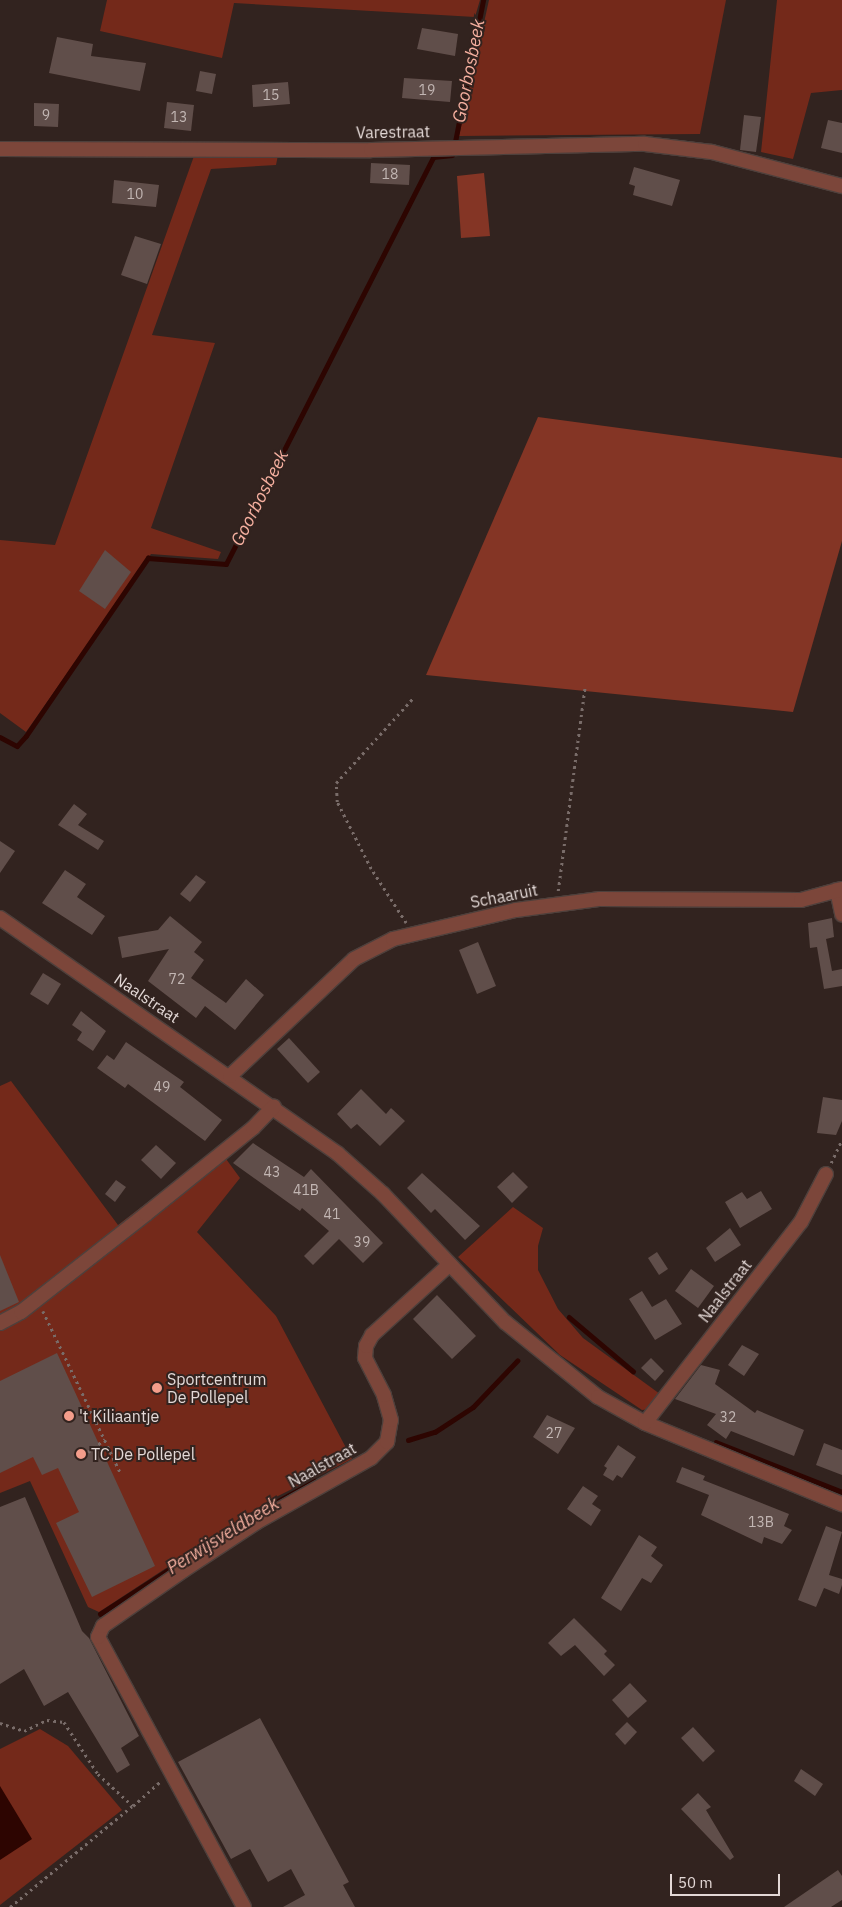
<!DOCTYPE html>
<style>
body{margin:0}
#map{position:relative;width:842px;height:1907px;overflow:hidden;background:#32231f;font-family:"IBM Plex Sans",sans-serif}
div>[style]{position:absolute}
.green>*{inset:0;background:#74291a}
.forest>*{inset:0;background:#843525}
.water>*{inset:0;background:#2d0501}
.stream>*{height:4.5px;margin:-2.25px;padding:0 2.25px;transform-origin:2.25px;border-radius:2.25px;background:#2d0501}
.building>*{inset:0;background:#604e4a}
.path>*{height:2.5px;margin-top:-1.25px;transform-origin:0;background:repeating-linear-gradient(90deg,#796c69 0 2.5px,transparent 0 6.5px)}
.roads{filter:drop-shadow(1px 0 #4e403c) drop-shadow(-1px 0 #4e403c) drop-shadow(0 1px #4e403c) drop-shadow(0 -1px #4e403c)}
.street>*{height:14px;margin:-7px;padding:0 7px;transform-origin:7px;border-radius:7px;background:#7c463a}
.dots>*{width:14px;height:14px;translate:-50% -50%;box-sizing:border-box;border:2px solid #32231f;border-radius:50%}
span{translate:-50% -50%;white-space:nowrap;text-align:center;line-height:1.15;-webkit-text-stroke:4px #32231f;paint-order:stroke}
.number-label{font-size:14px;color:#c2b6b3}
.number-label span{-webkit-text-stroke-width:0}
.street-label{font-size:16px;color:#e3d8d6}
.poi-label{font-size:16px;color:#e3d8d6}
.left{translate:0 -50%;text-align:left}
.water-label{font-size:18px;color:#f6b0a0;font-style:italic}
.scale{position:absolute;left:670px;top:1874px;width:110px;height:22px;box-sizing:border-box;border:2px solid #e3d8d6;border-top:0;padding-left:6px;font-size:15px;line-height:18px;white-space:nowrap;color:#e3d8d6;-webkit-text-stroke:4px #32231f;paint-order:stroke}
</style>
<div id="map">
<div class="green">
<i style="clip-path:polygon(107px 0,480px 0,475px 17px,234px 3px,222px 58px,100px 31px)"></i>
<i style="clip-path:polygon(489px 0,726px 0,700px 134px,459px 136px)"></i>
<i style="clip-path:polygon(777px 0,842px 0,842px 90px,811px 93px,793px 159px,761px 152px)"></i>
<i style="clip-path:polygon(278px 155px,276px 165px,211px 169px,152px 335px,215px 343px,151px 528px,221px 552px,218px 559px,151px 554px,26px 732px,0 713px,0 540px,55px 545px,194px 156px)"></i>
<i style="clip-path:polygon(11px 1081px,118px 1225px,218px 1148px,240px 1178px,197px 1232px,276px 1316px,352px 1459px,270px 1500px,99px 1612px,88px 1607px,30px 1481px,0 1493px,0 1086px)"></i>
<i style="clip-path:polygon(513px 1207px,543px 1228px,538px 1246px,538px 1270px,558px 1309px,583px 1338px,660px 1394px,650px 1409px,642px 1410px,560px 1355px,458px 1257px)"></i>
<i style="clip-path:polygon(40px 1729px,68px 1746px,122px 1810px,0 1905px,0 1749px)"></i>
</div>
<div class="forest">
<i style="clip-path:polygon(484px 173px,490px 236px,461px 238px,457px 176px)"></i>
<i style="clip-path:polygon(538px 417px,842px 458px,842px 541px,793px 712px,426px 675px)"></i>
</div>
<div class="water">
<i style="clip-path:polygon(0 1786px,32px 1839px,0 1860px)"></i>
</div>
<div class="stream">
<i style="left:455px;top:142px;width:145px;rotate:-78.8deg"></i>
<i style="left:0;top:737px;width:19px;rotate:28deg"></i>
<i style="left:17px;top:746px;width:13px;rotate:-48deg"></i>
<i style="left:26px;top:736px;width:216px;rotate:-55.6deg"></i>
<i style="left:148px;top:558px;width:78px;rotate:4.4deg"></i>
<i style="left:226px;top:564px;width:457px;rotate:-63deg"></i>
<i style="left:433px;top:157px;width:19px;rotate:-6deg"></i>
<i style="left:569px;top:1317px;width:84px;rotate:40.2deg"></i>
<i style="left:408px;top:1440px;width:28px;rotate:-17deg"></i>
<i style="left:435px;top:1432px;width:45px;rotate:-33.3deg"></i>
<i style="left:473px;top:1407px;width:64px;rotate:-46.3deg"></i>
<i style="left:716px;top:1442px;width:136px;rotate:21.6deg"></i>
<i style="left:100px;top:1614px;width:186px;rotate:-32.9deg"></i>
<i style="left:256px;top:1513px;width:67px;rotate:-28.5deg"></i>
</div>
<div class="building">
<i style="clip-path:polygon(422px 28px,458px 34px,455px 56px,417px 49px)"></i>
<i style="clip-path:polygon(57px 37px,93px 44px,91px 56px,146px 63px,140px 91px,49px 73px)"></i>
<i style="clip-path:polygon(200px 71px,216px 74px,212px 94px,196px 91px)"></i>
<i style="clip-path:polygon(404px 78px,452px 81px,450px 102px,402px 98px)"></i>
<i style="clip-path:polygon(288px 82px,290px 104px,253px 107px,252px 85px)"></i>
<i style="clip-path:polygon(167px 102px,194px 105px,191px 131px,164px 128px)"></i>
<i style="clip-path:polygon(34px 103px,59px 104px,58px 127px,34px 126px)"></i>
<i style="clip-path:polygon(744px 115px,761px 117px,756px 152px,740px 150px)"></i>
<i style="clip-path:polygon(828px 120px,842px 123px,842px 153px,821px 148px)"></i>
<i style="clip-path:polygon(371px 163px,410px 165px,409px 185px,370px 183px)"></i>
<i style="clip-path:polygon(634px 167px,680px 180px,672px 206px,633px 195px,635px 186px,629px 184px)"></i>
<i style="clip-path:polygon(114px 180px,159px 185px,156px 207px,112px 203px)"></i>
<i style="clip-path:polygon(135px 236px,161px 244px,147px 284px,121px 275px)"></i>
<i style="clip-path:polygon(105px 550px,131px 572px,105px 609px,79px 591px)"></i>
<i style="clip-path:polygon(74px 804px,87px 814px,78px 825px,104px 841px,98px 850px,58px 825px)"></i>
<i style="clip-path:polygon(0 841px,15px 851px,0 873px)"></i>
<i style="clip-path:polygon(65px 870px,86px 884px,77px 897px,105px 916px,92px 935px,42px 903px)"></i>
<i style="clip-path:polygon(196px 875px,206px 882px,190px 902px,180px 894px)"></i>
<i style="clip-path:polygon(170px 916px,202px 942px,194px 952px,204px 960px,191px 978px,226px 1003px,246px 979px,264px 995px,235px 1030px,205px 1006px,196px 1018px,148px 981px,169px 949px,122px 958px,118px 937px,158px 930px)"></i>
<i style="clip-path:polygon(832px 918px,834px 937px,826px 939px,832px 971px,842px 969px,842px 986px,824px 989px,817px 947px,810px 948px,808px 923px)"></i>
<i style="clip-path:polygon(478px 942px,496px 986px,477px 994px,459px 950px)"></i>
<i style="clip-path:polygon(43px 973px,61px 984px,48px 1005px,30px 994px)"></i>
<i style="clip-path:polygon(81px 1011px,106px 1031px,93px 1051px,77px 1040px,82px 1032px,72px 1025px)"></i>
<i style="clip-path:polygon(289px 1038px,320px 1072px,308px 1083px,277px 1049px)"></i>
<i style="clip-path:polygon(126px 1042px,184px 1082px,180px 1087px,222px 1120px,205px 1141px,128px 1084px,125px 1088px,97px 1068px,107px 1055px,114px 1060px)"></i>
<i style="clip-path:polygon(361px 1089px,386px 1114px,391px 1108px,405px 1121px,380px 1146px,357px 1124px,351px 1129px,337px 1114px)"></i>
<i style="clip-path:polygon(823px 1097px,842px 1100px,842px 1121px,836px 1135px,817px 1133px)"></i>
<i style="clip-path:polygon(253px 1143px,304px 1177px,311px 1169px,383px 1243px,363px 1263px,339px 1239px,313px 1265px,304px 1256px,329px 1231px,302px 1208px,300px 1211px,233px 1163px)"></i>
<i style="clip-path:polygon(156px 1145px,176px 1163px,161px 1179px,141px 1160px)"></i>
<i style="clip-path:polygon(513px 1172px,528px 1187px,512px 1203px,497px 1187px)"></i>
<i style="clip-path:polygon(422px 1173px,480px 1226px,465px 1240px,435px 1209px,431px 1213px,407px 1188px)"></i>
<i style="clip-path:polygon(116px 1180px,126px 1187px,115px 1202px,105px 1194px)"></i>
<i style="clip-path:polygon(761px 1191px,772px 1209px,740px 1228px,725px 1202px,742px 1192px,747px 1199px)"></i>
<i style="clip-path:polygon(730px 1228px,741px 1245px,715px 1262px,706px 1248px)"></i>
<i style="clip-path:polygon(657px 1252px,668px 1269px,659px 1275px,648px 1258px)"></i>
<i style="clip-path:polygon(0 1255px,19px 1302px,0 1311px)"></i>
<i style="clip-path:polygon(691px 1269px,714px 1286px,698px 1308px,675px 1291px)"></i>
<i style="clip-path:polygon(642px 1291px,652px 1307px,666px 1299px,682px 1324px,655px 1340px,629px 1299px)"></i>
<i style="clip-path:polygon(437px 1295px,476px 1336px,452px 1359px,413px 1319px)"></i>
<i style="clip-path:polygon(742px 1345px,759px 1354px,744px 1376px,728px 1365px)"></i>
<i style="clip-path:polygon(57px 1353px,155px 1566px,92px 1597px,56px 1523px,79px 1512px,58px 1468px,42px 1475px,33px 1457px,0 1473px,0 1381px)"></i>
<i style="clip-path:polygon(651px 1358px,664px 1371px,655px 1381px,641px 1368px)"></i>
<i style="clip-path:polygon(701px 1365px,720px 1370px,715px 1384px,755px 1413px,757px 1410px,804px 1430px,794px 1456px,731px 1431px,726px 1439px,707px 1425px,716px 1414px,675px 1399px)"></i>
<i style="clip-path:polygon(547px 1415px,575px 1428px,558px 1454px,533px 1437px)"></i>
<i style="clip-path:polygon(824px 1443px,842px 1450px,842px 1475px,816px 1465px)"></i>
<i style="clip-path:polygon(618px 1445px,636px 1457px,622px 1478px,617px 1475px,613px 1481px,603px 1475px,607px 1468px,604px 1466px)"></i>
<i style="clip-path:polygon(682px 1467px,705px 1476px,703px 1480px,789px 1514px,784px 1526px,792px 1530px,782px 1544px,764px 1537px,762px 1544px,701px 1515px,709px 1495px,676px 1482px)"></i>
<i style="clip-path:polygon(583px 1486px,598px 1496px,592px 1504px,601px 1510px,591px 1526px,567px 1509px)"></i>
<i style="clip-path:polygon(25px 1497px,82px 1631px,89px 1638px,139px 1736px,121px 1748px,130px 1765px,117px 1773px,68px 1692px,44px 1706px,24px 1669px,0 1684px,0 1507px)"></i>
<i style="clip-path:polygon(826px 1526px,842px 1532px,829px 1575px,842px 1579px,842px 1585px,839px 1594px,824px 1588px,816px 1607px,798px 1600px)"></i>
<i style="clip-path:polygon(639px 1535px,657px 1547px,651px 1556px,663px 1565px,651px 1583px,642px 1578px,621px 1611px,601px 1598px)"></i>
<i style="clip-path:polygon(574px 1618px,607px 1651px,604px 1654px,615px 1665px,604px 1676px,575px 1645px,561px 1656px,548px 1643px)"></i>
<i style="clip-path:polygon(630px 1683px,647px 1701px,628px 1718px,612px 1700px)"></i>
<i style="clip-path:polygon(260px 1718px,349px 1882px,343px 1885px,355px 1907px,283px 1907px,305px 1895px,291px 1869px,268px 1882px,250px 1849px,231px 1859px,178px 1762px)"></i>
<i style="clip-path:polygon(627px 1722px,637px 1732px,625px 1745px,615px 1734px)"></i>
<i style="clip-path:polygon(693px 1727px,715px 1751px,703px 1762px,681px 1738px)"></i>
<i style="clip-path:polygon(801px 1769px,823px 1784px,815px 1796px,794px 1781px)"></i>
<i style="clip-path:polygon(698px 1793px,711px 1807px,706px 1810px,734px 1857px,730px 1860px,681px 1809px)"></i>
<i style="clip-path:polygon(838px 1870px,842px 1876px,842px 1900px,831px 1907px,784px 1907px)"></i>
</div>
<div class="path">
<i style="left:558px;top:891px;width:206px;rotate:-82.5deg"></i>
<i style="left:406px;top:923px;width:64px;rotate:-122.9deg"></i>
<i style="left:371px;top:869px;width:75px;rotate:-116.9deg"></i>
<i style="left:337px;top:802px;width:19px;rotate:-93deg"></i>
<i style="left:336px;top:783px;width:115px;rotate:-47.8deg"></i>
<i style="left:831px;top:1163px;width:26px;rotate:-65deg"></i>
<i style="left:43px;top:1311px;width:178px;rotate:64.4deg"></i>
<i style="left:88px;top:1452px;width:21px;rotate:-37deg"></i>
<i style="left:0;top:1723px;width:25px;rotate:18deg"></i>
<i style="left:24px;top:1731px;width:25px;rotate:-26deg"></i>
<i style="left:47px;top:1720px;width:17px;rotate:7deg"></i>
<i style="left:64px;top:1722px;width:62px;rotate:56.8deg"></i>
<i style="left:98px;top:1774px;width:47px;rotate:42.4deg"></i>
<i style="left:133px;top:1806px;width:36px;rotate:-42deg"></i>
<i style="left:10px;top:1907px;width:158px;rotate:-39.6deg"></i>
</div>
<div class="roads">
<div class="street">
<i style="left:0;top:149px;width:371px;rotate:0.2deg"></i>
<i style="left:371px;top:150px;width:274px;rotate:-1.3deg"></i>
<i style="left:645px;top:144px;width:67px;rotate:6.8deg"></i>
<i style="left:712px;top:152px;width:134px;rotate:14.7deg"></i>
<i style="left:837px;top:890px;width:25px;rotate:78deg"></i>
<i style="left:0;top:918px;width:412px;rotate:34.9deg"></i>
<i style="left:338px;top:1154px;width:60px;rotate:41.6deg"></i>
<i style="left:383px;top:1194px;width:177px;rotate:46.4deg"></i>
<i style="left:505px;top:1322px;width:119px;rotate:38.9deg"></i>
<i style="left:598px;top:1397px;width:54px;rotate:29deg"></i>
<i style="left:645px;top:1423px;width:213px;rotate:22.4deg"></i>
<i style="left:230px;top:1076px;width:170px;rotate:-43.3deg"></i>
<i style="left:354px;top:959px;width:44px;rotate:-27.1deg"></i>
<i style="left:393px;top:939px;width:126px;rotate:-13.3deg"></i>
<i style="left:516px;top:910px;width:85px;rotate:-7.5deg"></i>
<i style="left:600px;top:899px;width:201px;rotate:0.3deg"></i>
<i style="left:801px;top:900px;width:42px;rotate:-15deg"></i>
<i style="left:0;top:1323px;width:24px;rotate:-28deg"></i>
<i style="left:21px;top:1312px;width:159px;rotate:-38.1deg"></i>
<i style="left:146px;top:1214px;width:137px;rotate:-38.8deg"></i>
<i style="left:253px;top:1128px;width:30px;rotate:-46deg"></i>
<i style="left:645px;top:1423px;width:254px;rotate:-52.2deg"></i>
<i style="left:801px;top:1222px;width:54px;rotate:-62.5deg"></i>
<i style="left:244px;top:1907px;width:307px;rotate:-118.4deg"></i>
<i style="left:98px;top:1637px;width:12px;rotate:-66deg"></i>
<i style="left:103px;top:1626px;width:98px;rotate:-34.7deg"></i>
<i style="left:184px;top:1570px;width:87px;rotate:-33.3deg"></i>
<i style="left:257px;top:1522px;width:131px;rotate:-29.3deg"></i>
<i style="left:371px;top:1458px;width:23px;rotate:-45deg"></i>
<i style="left:387px;top:1442px;width:22px;rotate:-80deg"></i>
<i style="left:391px;top:1420px;width:26px;rotate:-106deg"></i>
<i style="left:384px;top:1395px;width:42px;rotate:-117.2deg"></i>
<i style="left:365px;top:1358px;width:12px;rotate:-85deg"></i>
<i style="left:366px;top:1346px;width:13px;rotate:-61deg"></i>
<i style="left:372px;top:1335px;width:105px;rotate:-42.3deg"></i>
</div>
</div>
<div class="dots">
<i style="left:157px;top:1388px;background:#f49d8b"></i>
<i style="left:69px;top:1416px;background:#f49d8b"></i>
<i style="left:81px;top:1454px;background:#f49d8b"></i>
</div>
<div class="number-label">
<span style="left:427px;top:90px">19</span>
<span style="left:271px;top:95px">15</span>
<span style="left:46px;top:115px">9</span>
<span style="left:179px;top:117px">13</span>
<span style="left:390px;top:174px">18</span>
<span style="left:135px;top:194px">10</span>
<span style="left:177px;top:979px">72</span>
<span style="left:162px;top:1087px">49</span>
<span style="left:272px;top:1172px">43</span>
<span style="left:306px;top:1190px">41B</span>
<span style="left:332px;top:1214px">41</span>
<span style="left:362px;top:1242px">39</span>
<span style="left:728px;top:1417px">32</span>
<span style="left:554px;top:1433px">27</span>
<span style="left:761px;top:1522px">13B</span>
</div>
<div class="street-label">
<span style="left:393px;top:132px;rotate:-1deg">Varestraat</span>
<span style="left:504px;top:896px;rotate:-11deg">Schaaruit</span>
<span style="left:147px;top:998px;rotate:34deg">Naalstraat</span>
<span style="left:725px;top:1291px;rotate:-52deg">Naalstraat</span>
<span style="left:322px;top:1465px;rotate:-29deg">Naalstraat</span>
</div>
<div class="poi-label">
<span class="left" style="left:167px;top:1388px">Sportcentrum<br>De Pollepel</span>
<span class="left" style="left:79px;top:1416px">'t Kiliaantje</span>
<span class="left" style="left:91px;top:1454px">TC De Pollepel</span>
</div>
<div class="water-label">
<span style="left:469px;top:71px;rotate:-79deg">Goorbosbeek</span>
<span style="left:260px;top:498px;rotate:-63deg">Goorbosbeek</span>
<span style="left:223px;top:1536px;rotate:-32deg">Perwijsveldbeek</span>
</div>
<div class="scale">50 m</div>
</div>
